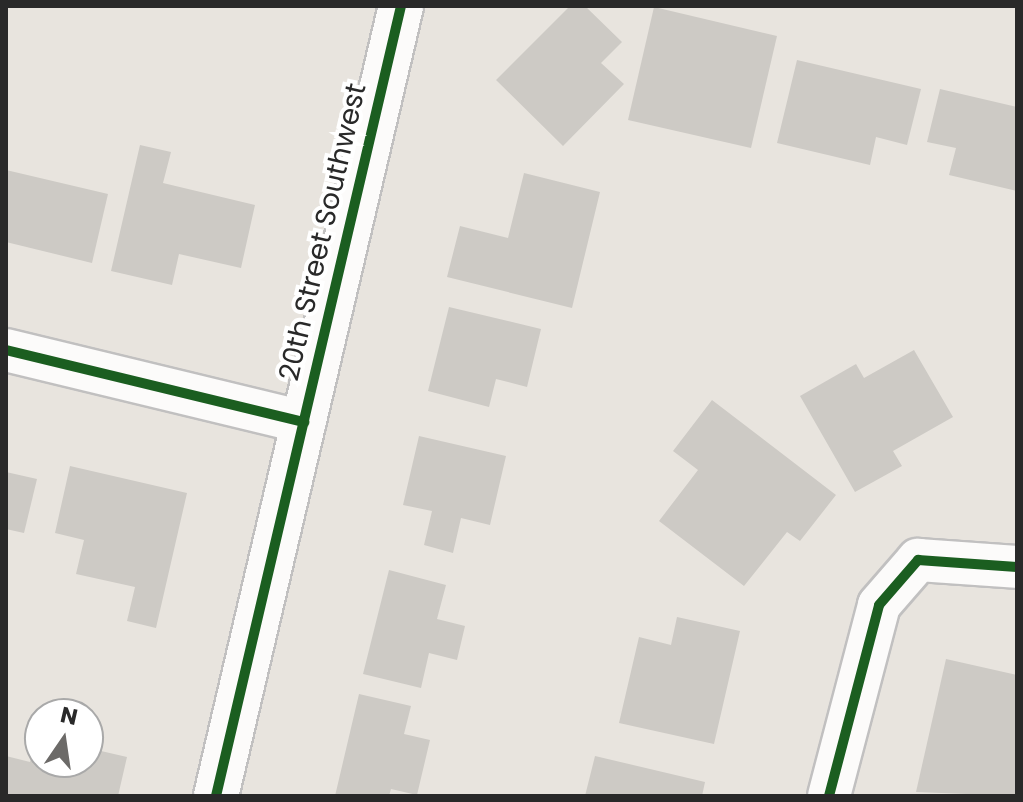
<!DOCTYPE html>
<style>
body{margin:0}
#map{position:relative;width:1023px;height:802px;overflow:hidden;background:#e8e4de;font-family:Poppins,sans-serif}
div>[style]{position:absolute}
.building>*{inset:0;background:#cdcac5}
.roads{filter:drop-shadow(2px 0 #c1c0c0) drop-shadow(-2px 0 #c1c0c0) drop-shadow(0 2px #c1c0c0) drop-shadow(0 -2px #c1c0c0)}
.street>*{height:42px;margin:-21px;padding:0 21px;transform-origin:21px;border-radius:21px;background:#fcfbfa}
.secondary>*{height:44px;margin:-22px;padding:0 22px;transform-origin:22px;border-radius:22px;background:#fcfbfa}
.cycleway>*{height:10px;margin:-5px;padding:0 5px;transform-origin:5px;border-radius:5px;background:#1b5e20}
span{translate:-50% -50%;white-space:nowrap;text-align:center;line-height:1.15;-webkit-text-stroke:8px #fff;paint-order:stroke}
.street-label{font-size:28px;color:#292929}
.frame{position:absolute;inset:0;border:8px solid #292929;pointer-events:none}
.north{position:absolute;left:24px;top:698px;width:80px;height:80px;box-sizing:border-box;background:#fff;border:2px solid #a9a9a9;border-radius:50%;rotate:13deg;font-size:22px;font-weight:700;line-height:32px;text-align:center;color:#292929}
.north::after{content:'';display:block;margin:auto;width:28px;height:36px;background:#6c6a68;clip-path:polygon(50% 0,100% 100%,50% 72%,0 100%)}
</style>
<div id="map">
<div class="building">
<i style="clip-path:polygon(570px 6px,585px 6px,622px 42px,601px 63px,624px 84px,563px 146px,496px 80px)"></i>
<i style="clip-path:polygon(654px 7px,777px 36px,751px 148px,628px 120px)"></i>
<i style="clip-path:polygon(797px 60px,921px 89px,907px 145px,876px 137px,870px 165px,777px 143px)"></i>
<i style="clip-path:polygon(940px 89px,1017px 107px,1017px 191px,949px 175px,956px 148px,927px 142px)"></i>
<i style="clip-path:polygon(140px 145px,171px 152px,163px 183px,255px 205px,241px 268px,179px 254px,172px 285px,111px 271px)"></i>
<i style="clip-path:polygon(6px 170px,108px 194px,92px 263px,6px 242px)"></i>
<i style="clip-path:polygon(524px 173px,600px 192px,572px 308px,447px 277px,460px 226px,508px 238px)"></i>
<i style="clip-path:polygon(449px 307px,541px 329px,527px 387px,496px 379px,489px 407px,428px 391px)"></i>
<i style="clip-path:polygon(914px 350px,953px 417px,893px 451px,902px 466px,855px 492px,800px 396px,856px 364px,864px 378px)"></i>
<i style="clip-path:polygon(712px 400px,836px 495px,800px 541px,787px 532px,744px 586px,659px 521px,698px 470px,673px 451px)"></i>
<i style="clip-path:polygon(419px 436px,506px 456px,490px 525px,461px 518px,453px 553px,424px 545px,432px 511px,403px 505px)"></i>
<i style="clip-path:polygon(70px 466px,187px 493px,156px 628px,127px 621px,135px 587px,76px 574px,84px 540px,55px 533px)"></i>
<i style="clip-path:polygon(6px 472px,37px 479px,24px 533px,6px 529px)"></i>
<i style="clip-path:polygon(389px 570px,446px 585px,437px 619px,465px 626px,457px 660px,429px 653px,421px 688px,363px 674px)"></i>
<i style="clip-path:polygon(677px 617px,740px 631px,714px 744px,619px 723px,639px 637px,671px 645px)"></i>
<i style="clip-path:polygon(946px 659px,1017px 675px,1017px 796px,916px 792px)"></i>
<i style="clip-path:polygon(359px 694px,411px 706px,404px 734px,430px 740px,417px 795px,391px 789px,389px 796px,335px 796px)"></i>
<i style="clip-path:polygon(37px 735px,40px 762px,88px 762px,88px 748px,127px 757px,118px 796px,6px 796px,6px 756px,30px 762px)"></i>
<i style="clip-path:polygon(595px 756px,705px 782px,702px 796px,585px 796px)"></i>
</div>
<div class="roads">
<div class="street">
<i style="left:6px;top:350px;width:307px;rotate:13.6deg"></i>
<i style="left:829px;top:796px;width:197px;rotate:-75.3deg"></i>
<i style="left:879px;top:605px;width:60px;rotate:-49.1deg"></i>
<i style="left:918px;top:560px;width:99px;rotate:4deg"></i>
</div>
<div class="secondary">
<i style="left:216px;top:796px;width:811px;rotate:-76.82deg"></i>
</div>
</div>
<div class="cycleway">
<i style="left:6px;top:350px;width:307px;rotate:13.6deg"></i>
<i style="left:216px;top:796px;width:811px;rotate:-76.82deg"></i>
<i style="left:829px;top:796px;width:197px;rotate:-75.3deg"></i>
<i style="left:879px;top:605px;width:60px;rotate:-49.1deg"></i>
<i style="left:918px;top:560px;width:99px;rotate:4deg"></i>
</div>
<div class="street-label">
<span style="left:323px;top:232px;rotate:-77deg">20th Street Southwest</span>
</div>
<div class="frame"></div>
<div class="north">N</div>
</div>
